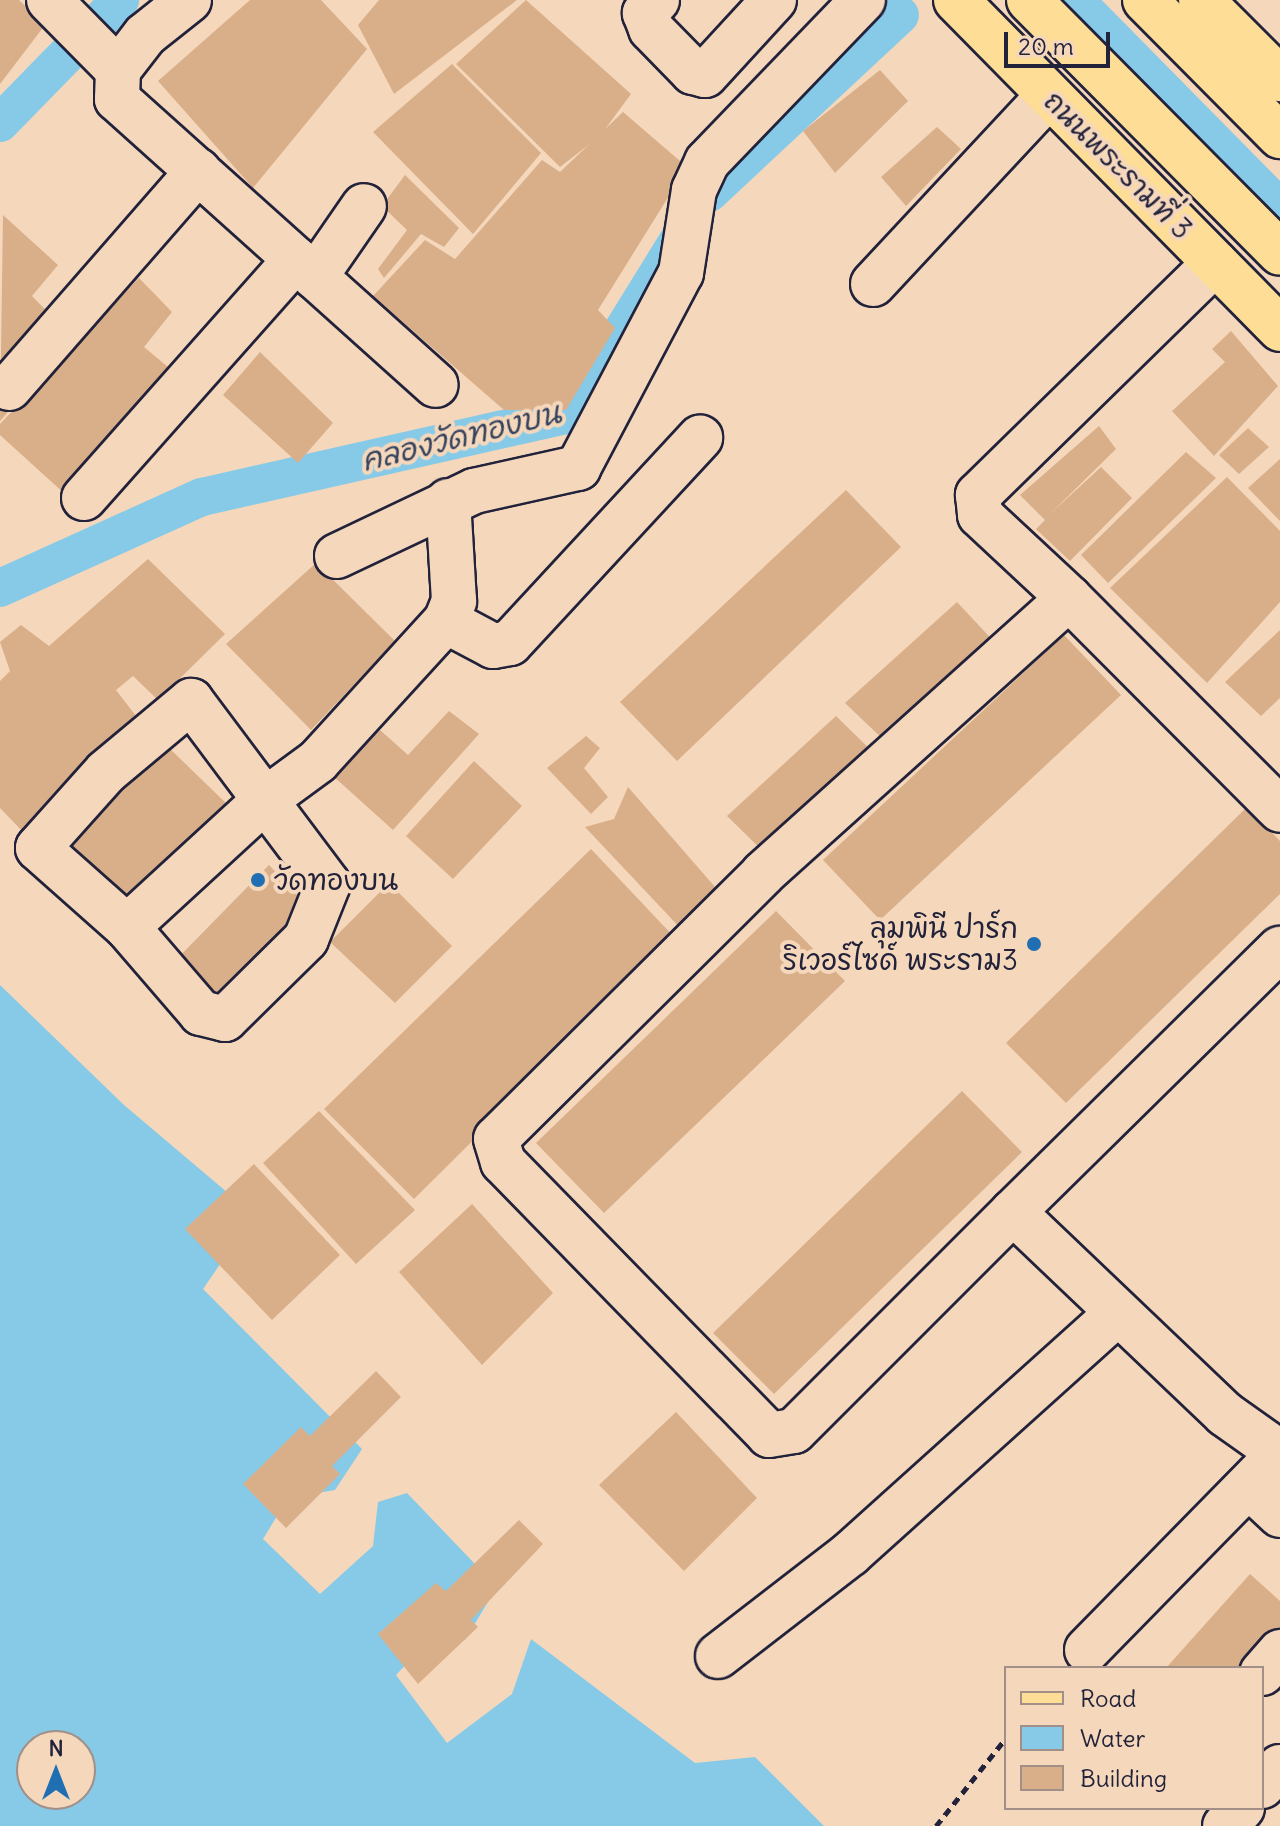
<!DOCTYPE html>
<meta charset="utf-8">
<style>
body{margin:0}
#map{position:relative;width:1280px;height:1826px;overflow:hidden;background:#f5d7bb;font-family:Delius,"Playpen Sans Thai",sans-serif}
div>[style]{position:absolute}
.water>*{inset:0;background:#87cae8}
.canal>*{height:38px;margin:-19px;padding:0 19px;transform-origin:19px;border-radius:19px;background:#87cae8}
.building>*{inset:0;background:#d9af8a}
.path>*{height:5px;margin-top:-2.5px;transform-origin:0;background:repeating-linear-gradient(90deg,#22223b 0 8px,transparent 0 14px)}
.roads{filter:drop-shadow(2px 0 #22223b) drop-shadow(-2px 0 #22223b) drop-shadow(0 2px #22223b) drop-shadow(0 -2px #22223b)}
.minor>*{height:44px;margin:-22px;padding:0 22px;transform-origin:22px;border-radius:22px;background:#f5d7bb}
.major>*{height:44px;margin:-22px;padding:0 22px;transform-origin:22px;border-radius:22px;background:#fedd96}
.dots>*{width:22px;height:22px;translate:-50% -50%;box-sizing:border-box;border:4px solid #f5d7bb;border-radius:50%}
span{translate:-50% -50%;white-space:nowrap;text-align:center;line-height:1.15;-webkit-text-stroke:8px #f5d7bb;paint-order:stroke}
.street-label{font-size:28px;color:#22223b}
.poi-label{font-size:28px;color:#22223b}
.left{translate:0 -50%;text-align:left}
.right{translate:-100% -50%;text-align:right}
.water-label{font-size:30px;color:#36445e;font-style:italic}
.legend{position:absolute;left:1004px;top:1666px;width:260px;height:144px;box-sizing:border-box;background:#f5d7bb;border:2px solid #a18f88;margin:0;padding:10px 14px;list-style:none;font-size:24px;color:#22223b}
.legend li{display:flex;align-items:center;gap:16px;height:40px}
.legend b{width:40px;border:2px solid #a18f88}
.north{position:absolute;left:16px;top:1730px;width:80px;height:80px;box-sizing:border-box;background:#f5d7bb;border:2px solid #a18f88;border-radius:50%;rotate:0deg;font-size:22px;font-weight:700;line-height:32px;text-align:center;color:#22223b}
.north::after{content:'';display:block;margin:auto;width:28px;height:36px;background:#1f6fb2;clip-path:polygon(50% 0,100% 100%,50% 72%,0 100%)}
.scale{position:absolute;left:1004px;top:32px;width:106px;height:36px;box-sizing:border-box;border:4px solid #22223b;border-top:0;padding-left:10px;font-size:24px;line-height:28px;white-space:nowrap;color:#22223b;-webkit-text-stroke:6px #f5d7bb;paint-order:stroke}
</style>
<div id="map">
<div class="water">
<i style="clip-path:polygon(evenodd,0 985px,124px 1105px,254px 1215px,203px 1289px,362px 1449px,335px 1490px,288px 1498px,263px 1539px,320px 1594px,373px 1546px,378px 1502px,407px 1493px,497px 1587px,465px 1640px,429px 1640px,396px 1675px,447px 1743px,512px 1694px,531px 1639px,695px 1763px,755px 1757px,824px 1826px,0 1826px,0 985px,32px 1746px,80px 1746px,80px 1794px,32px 1794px,32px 1746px)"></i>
</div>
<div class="canal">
<i style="left:1075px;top:0;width:292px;rotate:45.4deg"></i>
<i style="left:0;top:123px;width:172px;rotate:-45.7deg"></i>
<i style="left:709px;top:193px;width:261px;rotate:-43deg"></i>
<i style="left:0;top:588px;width:222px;rotate:-24.3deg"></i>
<i style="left:202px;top:497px;width:378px;rotate:-12.7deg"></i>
<i style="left:571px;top:414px;width:203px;rotate:-58.3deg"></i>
</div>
<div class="building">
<i style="clip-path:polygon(0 0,19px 0,45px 25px,0 84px)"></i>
<i style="clip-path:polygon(250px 0,321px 0,367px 49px,253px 188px,158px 81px)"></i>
<i style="clip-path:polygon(379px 0,517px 0,394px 94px,358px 25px)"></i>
<i style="clip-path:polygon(526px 0,631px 94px,600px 136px,560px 167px,456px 64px)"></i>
<i style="clip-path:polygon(452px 64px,541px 153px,473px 234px,373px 132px)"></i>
<i style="clip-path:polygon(880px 70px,908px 101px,835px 173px,803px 131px)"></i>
<i style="clip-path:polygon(623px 112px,687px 167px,598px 310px,615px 328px,566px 410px,504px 410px,373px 296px,425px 240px,455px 259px,542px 160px,560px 172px)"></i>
<i style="clip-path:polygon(937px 127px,961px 149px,906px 206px,881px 177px)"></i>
<i style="clip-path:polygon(405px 175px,459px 228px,444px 247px,421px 234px,384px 278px,378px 269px,407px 230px,382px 206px)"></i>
<i style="clip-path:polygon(3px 215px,58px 265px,32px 296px,73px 338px,0 421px)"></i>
<i style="clip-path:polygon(139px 278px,172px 312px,144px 347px,174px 372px,66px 495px,0 435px,0 424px)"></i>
<i style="clip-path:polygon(1231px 331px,1278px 386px,1214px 456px,1172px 411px,1225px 362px,1212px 349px)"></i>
<i style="clip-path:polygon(260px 352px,333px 423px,298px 463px,223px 395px)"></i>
<i style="clip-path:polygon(1099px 426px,1116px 449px,1050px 514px,1101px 467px,1132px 498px,1070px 561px,1036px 529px,1045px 520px,1020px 495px)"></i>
<i style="clip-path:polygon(1248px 428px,1269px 447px,1239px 474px,1219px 455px)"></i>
<i style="clip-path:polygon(1186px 452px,1216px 478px,1108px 583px,1081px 555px)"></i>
<i style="clip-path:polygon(1280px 459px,1280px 521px,1248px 488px)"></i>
<i style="clip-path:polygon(1227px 477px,1280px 531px,1280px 602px,1207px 683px,1110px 588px)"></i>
<i style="clip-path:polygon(846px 490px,901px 547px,677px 761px,620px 702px)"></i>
<i style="clip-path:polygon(148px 559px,225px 634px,158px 700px,133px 676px,116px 690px,136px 716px,26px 835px,0 808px,0 681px,10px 671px,0 642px,21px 625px,49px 646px)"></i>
<i style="clip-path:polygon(316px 563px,395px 641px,311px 730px,226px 644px)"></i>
<i style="clip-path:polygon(957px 602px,999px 647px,890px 746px,845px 703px)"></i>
<i style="clip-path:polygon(1280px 630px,1280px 698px,1261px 716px,1225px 682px)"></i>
<i style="clip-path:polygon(1064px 635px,1121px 695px,880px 920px,823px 860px)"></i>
<i style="clip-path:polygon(449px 711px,479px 734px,393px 830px,333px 776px,380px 730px,408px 755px)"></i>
<i style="clip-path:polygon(836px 716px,879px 758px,771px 859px,727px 816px)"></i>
<i style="clip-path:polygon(586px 736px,600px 748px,584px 768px,608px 797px,591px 814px,547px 768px)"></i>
<i style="clip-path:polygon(166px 745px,232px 809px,126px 915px,57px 846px)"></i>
<i style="clip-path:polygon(474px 761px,522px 806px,453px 879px,406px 836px)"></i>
<i style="clip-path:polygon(628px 787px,722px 895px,683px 931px,585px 827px,614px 819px)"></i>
<i style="clip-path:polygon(1247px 807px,1280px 841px,1280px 894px,1066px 1103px,1006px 1043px)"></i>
<i style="clip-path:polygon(591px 849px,676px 939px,414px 1199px,324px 1109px)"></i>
<i style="clip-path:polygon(269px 865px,314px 913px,214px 1008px,170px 966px)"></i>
<i style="clip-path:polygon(389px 883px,452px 946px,395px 1003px,330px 942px)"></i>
<i style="clip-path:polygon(776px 911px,845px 981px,604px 1213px,536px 1143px)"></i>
<i style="clip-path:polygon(962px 1091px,1022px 1152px,774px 1394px,713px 1333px)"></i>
<i style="clip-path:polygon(319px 1111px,415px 1210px,356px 1264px,263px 1163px)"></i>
<i style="clip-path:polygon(254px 1164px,340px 1255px,272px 1320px,185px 1229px)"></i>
<i style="clip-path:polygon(472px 1204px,553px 1293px,482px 1365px,399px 1272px)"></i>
<i style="clip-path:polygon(376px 1371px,401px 1397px,332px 1466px,340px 1474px,286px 1528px,243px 1484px,301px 1427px,310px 1436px)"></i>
<i style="clip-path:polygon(676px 1412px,757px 1498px,684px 1571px,599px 1485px)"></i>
<i style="clip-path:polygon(519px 1520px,543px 1544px,471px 1620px,478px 1627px,418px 1684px,378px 1634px,436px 1583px,446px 1591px)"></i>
<i style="clip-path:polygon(1250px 1574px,1280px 1601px,1280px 1634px,1250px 1668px,1166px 1668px)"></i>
</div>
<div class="path">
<i style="left:936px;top:1826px;width:112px;rotate:-51.5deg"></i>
</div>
<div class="roads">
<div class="minor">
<i style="left:49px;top:0;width:98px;rotate:45.4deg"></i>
<i style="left:189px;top:0;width:56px;rotate:141.5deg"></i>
<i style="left:145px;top:35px;width:44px;rotate:127.6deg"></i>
<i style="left:118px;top:70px;width:29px;rotate:92deg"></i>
<i style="left:117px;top:99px;width:428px;rotate:41.9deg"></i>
<i style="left:657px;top:0;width:18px;rotate:133deg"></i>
<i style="left:645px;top:13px;width:17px;rotate:69deg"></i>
<i style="left:651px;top:29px;width:60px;rotate:45.7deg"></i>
<i style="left:693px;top:72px;width:12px;rotate:14deg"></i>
<i style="left:705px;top:75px;width:102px;rotate:-47.4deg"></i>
<i style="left:1215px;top:263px;width:332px;rotate:135.6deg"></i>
<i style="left:978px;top:495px;width:20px;rotate:84deg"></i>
<i style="left:980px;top:515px;width:122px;rotate:43deg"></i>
<i style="left:1069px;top:598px;width:412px;rotate:138deg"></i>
<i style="left:763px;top:874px;width:376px;rotate:135.2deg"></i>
<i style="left:496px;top:1139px;width:24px;rotate:73deg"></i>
<i style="left:503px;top:1162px;width:381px;rotate:45.7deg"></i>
<i style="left:769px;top:1435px;width:25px;rotate:-9deg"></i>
<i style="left:794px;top:1431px;width:310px;rotate:-45deg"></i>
<i style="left:1013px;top:1212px;width:293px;rotate:43.6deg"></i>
<i style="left:1225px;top:1414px;width:67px;rotate:35.3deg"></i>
<i style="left:315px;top:277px;width:86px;rotate:-55.4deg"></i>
<i style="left:873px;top:284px;width:258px;rotate:-47deg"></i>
<i style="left:9px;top:388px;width:288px;rotate:-48.9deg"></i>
<i style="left:84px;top:498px;width:319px;rotate:-48.4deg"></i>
<i style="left:337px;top:556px;width:152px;rotate:-25.4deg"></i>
<i style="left:474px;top:491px;width:107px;rotate:-12.5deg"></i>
<i style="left:578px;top:468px;width:221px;rotate:-62.2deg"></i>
<i style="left:681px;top:273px;width:84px;rotate:-81.1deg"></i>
<i style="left:694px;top:190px;width:31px;rotate:-65deg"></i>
<i style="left:707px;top:162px;width:225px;rotate:-46.1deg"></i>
<i style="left:1069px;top:598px;width:299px;rotate:45.1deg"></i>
<i style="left:446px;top:621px;width:53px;rotate:28deg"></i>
<i style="left:493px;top:646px;width:17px;rotate:-10deg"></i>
<i style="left:510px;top:643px;width:280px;rotate:-47.2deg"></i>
<i style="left:127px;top:927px;width:188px;rotate:-42.6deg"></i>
<i style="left:265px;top:800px;width:105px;rotate:53.1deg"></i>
<i style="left:328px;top:884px;width:59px;rotate:111.8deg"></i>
<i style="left:306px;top:939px;width:114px;rotate:135.4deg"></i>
<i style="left:225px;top:1019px;width:25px;rotate:-166deg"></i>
<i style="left:201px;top:1013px;width:113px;rotate:-130.7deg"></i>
<i style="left:127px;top:927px;width:119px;rotate:-138.4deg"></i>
<i style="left:38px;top:848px;width:102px;rotate:-48.2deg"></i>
<i style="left:106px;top:772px;width:111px;rotate:-39.9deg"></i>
<i style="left:191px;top:701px;width:124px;rotate:53.2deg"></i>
<i style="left:265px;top:800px;width:66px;rotate:-36.3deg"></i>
<i style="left:318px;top:761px;width:190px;rotate:-47.6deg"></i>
<i style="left:446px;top:621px;width:22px;rotate:-68deg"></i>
<i style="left:454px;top:601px;width:100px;rotate:-93.4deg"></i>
<i style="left:1013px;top:1212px;width:375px;rotate:-44.6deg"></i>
<i style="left:1250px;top:1487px;width:41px;rotate:43deg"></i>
<i style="left:1087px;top:1650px;width:276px;rotate:-45.6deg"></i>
<i style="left:718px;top:1656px;width:167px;rotate:-37.7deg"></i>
<i style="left:850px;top:1554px;width:360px;rotate:-42deg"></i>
<i style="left:1262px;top:1673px;width:28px;rotate:-49deg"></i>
<i style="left:1262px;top:1786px;width:26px;rotate:-47deg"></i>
<i style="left:1225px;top:1826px;width:25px;rotate:-47deg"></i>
</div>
<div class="major">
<i style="left:956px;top:0;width:462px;rotate:45.4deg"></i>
<i style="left:1029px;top:0;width:356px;rotate:45.2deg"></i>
<i style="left:1145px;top:0;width:192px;rotate:45.2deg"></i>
<i style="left:1201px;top:0;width:112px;rotate:45deg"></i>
</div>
</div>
<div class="dots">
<i style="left:258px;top:880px;background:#1f6fb2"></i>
<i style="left:1034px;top:944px;background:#1f6fb2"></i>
</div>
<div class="street-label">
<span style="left:1118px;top:165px;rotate:45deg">ถนนพระรามที่ 3</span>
</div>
<div class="poi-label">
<span class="left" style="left:274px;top:880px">วัดทองบน</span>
<span class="right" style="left:1018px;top:944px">ลุมพินี ปาร์ก<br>ริเวอร์ไซด์ พระราม3</span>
</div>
<div class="water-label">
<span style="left:461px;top:436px;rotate:-14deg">คลองวัดทองบน</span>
</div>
<ul class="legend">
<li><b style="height:10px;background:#fedd96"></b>Road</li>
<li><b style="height:22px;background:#87cae8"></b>Water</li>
<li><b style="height:22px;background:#d9af8a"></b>Building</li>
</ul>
<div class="north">N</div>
<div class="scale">20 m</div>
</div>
